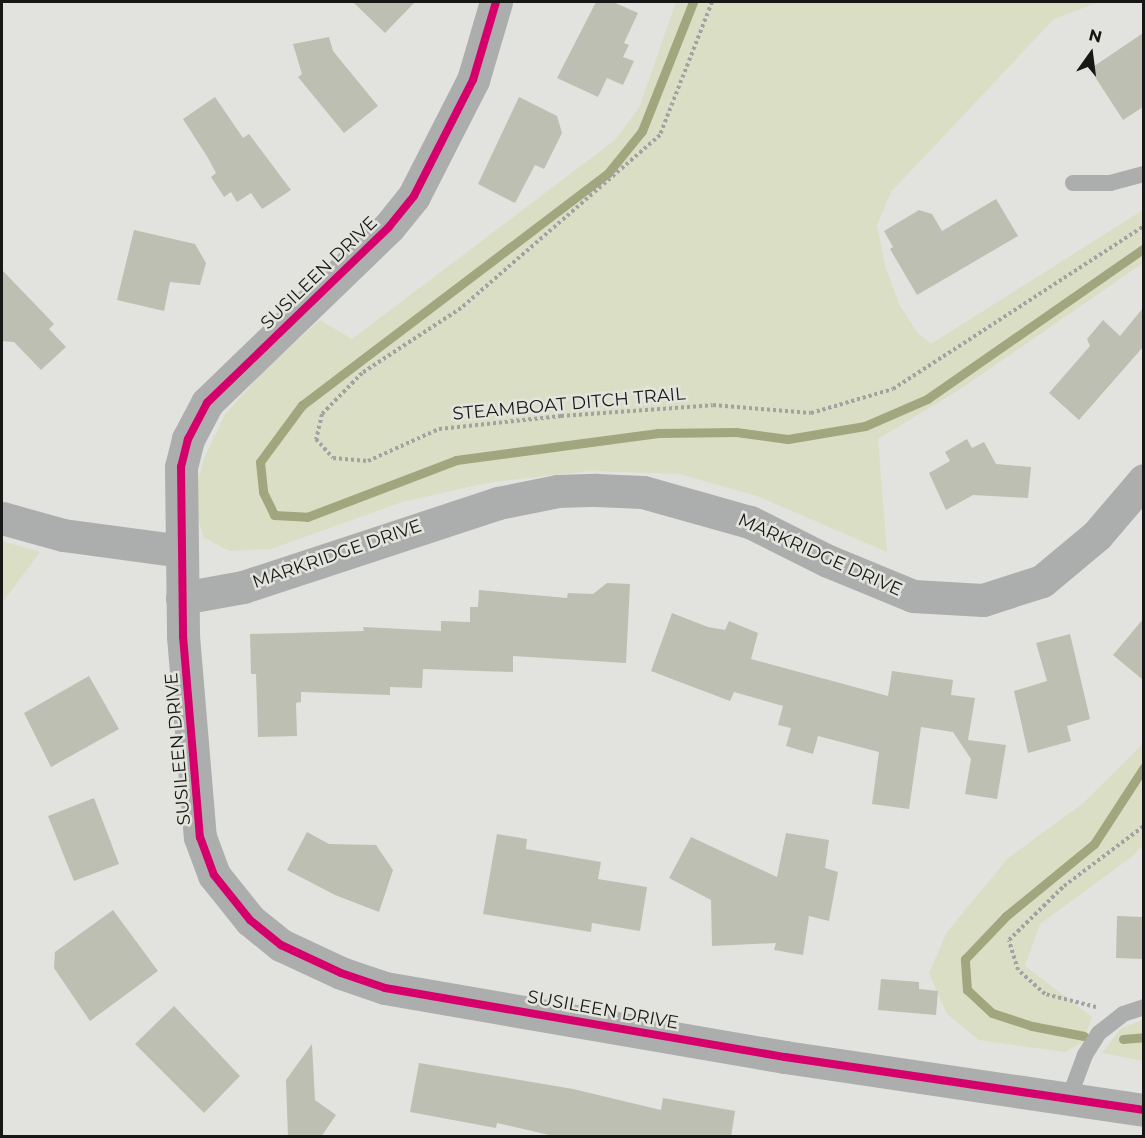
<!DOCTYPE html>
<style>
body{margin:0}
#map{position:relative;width:1145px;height:1138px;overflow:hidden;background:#e2e3de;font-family:Montserrat,sans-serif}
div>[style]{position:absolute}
.green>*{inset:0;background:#dadec5}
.stream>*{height:9px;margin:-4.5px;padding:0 4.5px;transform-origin:4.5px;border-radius:4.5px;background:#a2a67e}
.building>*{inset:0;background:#bdbfb2}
.path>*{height:4px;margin-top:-2px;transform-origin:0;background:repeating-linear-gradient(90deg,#a1a2a1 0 3px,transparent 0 6px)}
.lane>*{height:16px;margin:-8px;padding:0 8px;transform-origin:8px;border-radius:8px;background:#acadad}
.street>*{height:33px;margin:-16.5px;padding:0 16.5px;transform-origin:16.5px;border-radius:16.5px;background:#acadad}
.cycleway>*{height:8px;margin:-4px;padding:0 4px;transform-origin:4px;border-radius:4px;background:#d6006c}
span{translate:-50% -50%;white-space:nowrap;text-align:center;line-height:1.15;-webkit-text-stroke:5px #e3e4dd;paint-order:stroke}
.street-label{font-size:18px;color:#171815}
.frame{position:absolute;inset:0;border:3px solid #171815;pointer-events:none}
.north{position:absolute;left:1061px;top:24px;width:60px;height:60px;-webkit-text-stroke:4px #e3e4dd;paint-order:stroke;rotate:14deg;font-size:16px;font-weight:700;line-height:24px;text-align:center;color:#171815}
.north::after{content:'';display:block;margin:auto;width:21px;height:27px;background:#171815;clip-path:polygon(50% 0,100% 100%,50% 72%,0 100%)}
</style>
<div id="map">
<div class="green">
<i style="clip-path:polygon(676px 2px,1099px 2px,1054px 19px,891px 192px,877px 225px,885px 266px,899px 304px,917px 332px,931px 344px,1143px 210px,1143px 263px,962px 388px,878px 439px,887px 552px,757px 496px,679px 474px,589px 471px,492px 482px,402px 502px,271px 549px,230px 551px,204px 538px,193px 502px,203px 461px,225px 414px,266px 369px,320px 320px,352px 339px,615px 140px,639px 108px)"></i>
<i style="clip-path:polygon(2px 541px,40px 552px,2px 603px)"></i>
<i style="clip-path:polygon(1143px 744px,1143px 845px,1133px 856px,1040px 924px,1025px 966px,1092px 1017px,1083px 1042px,1065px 1052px,979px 1040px,947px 1014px,929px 973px,947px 932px,1008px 858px,1082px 804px)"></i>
<i style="clip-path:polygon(1143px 1020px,1143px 1061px,1102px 1053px,1121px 1028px)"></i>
</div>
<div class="stream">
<i style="left:693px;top:2px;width:139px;rotate:111.6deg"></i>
<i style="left:642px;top:131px;width:54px;rotate:129deg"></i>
<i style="left:608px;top:173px;width:384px;rotate:142.8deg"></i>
<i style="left:302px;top:405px;width:71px;rotate:126.4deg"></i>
<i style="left:260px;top:462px;width:30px;rotate:84deg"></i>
<i style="left:263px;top:492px;width:25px;rotate:64deg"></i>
<i style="left:274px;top:515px;width:33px;rotate:3deg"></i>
<i style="left:307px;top:517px;width:160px;rotate:-20.9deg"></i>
<i style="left:456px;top:460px;width:204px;rotate:-7.6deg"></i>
<i style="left:658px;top:433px;width:78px;rotate:-0.7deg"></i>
<i style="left:736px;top:432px;width:52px;rotate:7.7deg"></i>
<i style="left:788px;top:439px;width:78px;rotate:-9.6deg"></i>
<i style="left:865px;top:426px;width:68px;rotate:-23.5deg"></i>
<i style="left:927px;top:399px;width:264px;rotate:-34.8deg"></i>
<i style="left:1084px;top:1036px;width:53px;rotate:-169.1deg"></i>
<i style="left:1032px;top:1026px;width:42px;rotate:-162deg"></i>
<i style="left:992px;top:1013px;width:34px;rotate:-137deg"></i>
<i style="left:967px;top:990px;width:31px;rotate:-94deg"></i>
<i style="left:965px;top:959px;width:59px;rotate:-46.4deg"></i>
<i style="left:1006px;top:916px;width:114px;rotate:-39.3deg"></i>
<i style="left:1094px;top:844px;width:92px;rotate:-57deg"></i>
<i style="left:1123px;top:1039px;width:21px;rotate:-5deg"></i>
</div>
<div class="building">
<i style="clip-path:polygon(353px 2px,415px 2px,385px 33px)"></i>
<i style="clip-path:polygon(596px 2px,613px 2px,638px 13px,624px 43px,629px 45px,623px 57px,634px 61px,623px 85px,607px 78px,598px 97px,557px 78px)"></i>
<i style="clip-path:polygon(1143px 33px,1143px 107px,1123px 120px,1090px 69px)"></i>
<i style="clip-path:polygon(329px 37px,333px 51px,378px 106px,344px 133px,298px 77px,302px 74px,293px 44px)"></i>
<i style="clip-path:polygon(215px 97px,243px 138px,249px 134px,291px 190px,262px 209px,251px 193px,237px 202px,231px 192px,224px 197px,211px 177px,216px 173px,208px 158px,183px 119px)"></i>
<i style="clip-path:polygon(519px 97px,557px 116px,562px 133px,544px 169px,535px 165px,515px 203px,478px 184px)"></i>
<i style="clip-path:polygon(996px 199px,1018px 236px,917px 295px,890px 249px,893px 247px,884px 231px,919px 210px,932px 214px,942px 231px)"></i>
<i style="clip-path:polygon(134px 230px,195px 244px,206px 263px,200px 285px,170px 282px,164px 311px,117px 300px)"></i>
<i style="clip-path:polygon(2px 270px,54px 324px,49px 329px,66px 347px,41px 370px,14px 342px,2px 341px)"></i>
<i style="clip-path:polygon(1143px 308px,1143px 347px,1079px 420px,1049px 393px,1090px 346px,1087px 339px,1103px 320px,1120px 336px)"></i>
<i style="clip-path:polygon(967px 439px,972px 448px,984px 442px,996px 464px,1031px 467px,1028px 498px,973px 495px,946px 510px,929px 473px,950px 461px,945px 452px)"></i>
<i style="clip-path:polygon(607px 583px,630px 584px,626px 663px,513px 656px,513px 672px,423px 669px,422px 688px,390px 687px,390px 695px,301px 692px,301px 702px,296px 703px,297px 736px,258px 737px,256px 674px,251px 674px,250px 634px,364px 631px,363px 627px,441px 631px,441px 621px,470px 622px,470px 607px,478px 607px,479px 590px,567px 598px,568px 593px,593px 594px)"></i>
<i style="clip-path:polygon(672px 613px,708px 627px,725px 630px,729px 621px,758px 633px,751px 659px,888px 696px,892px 671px,953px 680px,951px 695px,975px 698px,968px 740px,1006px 745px,997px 799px,965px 794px,971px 759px,953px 732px,921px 727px,909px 809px,872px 804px,879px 752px,818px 736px,813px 754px,786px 746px,791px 728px,778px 725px,783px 706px,734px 692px,730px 701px,651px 671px)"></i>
<i style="clip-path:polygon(1143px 619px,1143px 680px,1113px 655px)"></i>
<i style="clip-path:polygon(1070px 634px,1090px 719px,1067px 726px,1071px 741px,1028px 753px,1014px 691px,1047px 681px,1036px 643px)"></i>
<i style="clip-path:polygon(89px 676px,119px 729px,51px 767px,24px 713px)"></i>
<i style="clip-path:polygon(94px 798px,119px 864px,74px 881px,48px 816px)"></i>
<i style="clip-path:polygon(307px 832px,329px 844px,376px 845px,393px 870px,379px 912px,335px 895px,287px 870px)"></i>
<i style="clip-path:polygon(786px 833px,829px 840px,825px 868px,838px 872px,829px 921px,809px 916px,803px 955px,774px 950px,776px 943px,712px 946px,711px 900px,669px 878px,691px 837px,777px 877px)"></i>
<i style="clip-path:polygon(497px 834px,527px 839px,526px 849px,601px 862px,598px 879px,647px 887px,640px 931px,592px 923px,591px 932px,483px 914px)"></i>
<i style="clip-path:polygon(113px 910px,158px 971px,90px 1021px,54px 968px,55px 952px)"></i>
<i style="clip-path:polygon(1117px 916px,1143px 917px,1143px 959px,1116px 958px)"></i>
<i style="clip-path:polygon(881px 979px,919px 982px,919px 989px,938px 991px,936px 1015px,878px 1010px)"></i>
<i style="clip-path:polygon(174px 1006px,240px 1076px,204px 1113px,135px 1044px)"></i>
<i style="clip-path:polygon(312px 1044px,315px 1100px,336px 1115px,321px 1137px,288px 1137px,286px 1080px)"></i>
<i style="clip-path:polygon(419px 1063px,573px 1089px,661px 1110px,663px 1098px,735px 1111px,731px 1137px,558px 1137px,497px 1123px,496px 1128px,410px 1112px)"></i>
</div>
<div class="path">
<i style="left:712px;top:2px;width:143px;rotate:111.4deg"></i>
<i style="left:660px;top:135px;width:264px;rotate:139deg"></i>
<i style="left:461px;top:308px;width:118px;rotate:146.7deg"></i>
<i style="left:362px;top:373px;width:57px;rotate:134.3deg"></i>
<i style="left:322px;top:414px;width:26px;rotate:103deg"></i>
<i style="left:316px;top:439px;width:25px;rotate:48deg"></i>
<i style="left:333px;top:458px;width:35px;rotate:5deg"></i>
<i style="left:368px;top:461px;width:78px;rotate:-24.3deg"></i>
<i style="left:439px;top:429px;width:123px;rotate:-6.1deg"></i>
<i style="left:561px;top:416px;width:152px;rotate:-4.1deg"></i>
<i style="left:713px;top:405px;width:98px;rotate:4.7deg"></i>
<i style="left:811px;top:413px;width:85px;rotate:-16.3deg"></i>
<i style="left:893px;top:389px;width:299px;rotate:-33deg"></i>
<i style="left:1096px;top:1007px;width:53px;rotate:-165.7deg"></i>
<i style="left:1045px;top:994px;width:36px;rotate:-138deg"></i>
<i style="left:1018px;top:970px;width:31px;rotate:-107deg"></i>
<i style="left:1009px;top:940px;width:77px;rotate:-44.5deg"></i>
<i style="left:1064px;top:886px;width:100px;rotate:-36.9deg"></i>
</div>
<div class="lane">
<i style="left:1073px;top:183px;width:37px"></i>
<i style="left:1110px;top:183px;width:35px;rotate:-15deg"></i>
<i style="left:1069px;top:1098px;width:46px;rotate:-69.6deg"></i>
<i style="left:1085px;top:1055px;width:26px;rotate:-58deg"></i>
<i style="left:1099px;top:1033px;width:31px;rotate:-38deg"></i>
<i style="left:1123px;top:1014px;width:22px;rotate:-18deg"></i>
</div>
<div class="street">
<i style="left:496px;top:2px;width:81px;rotate:106.4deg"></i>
<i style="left:473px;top:80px;width:130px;rotate:117deg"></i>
<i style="left:414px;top:196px;width:40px;rotate:129deg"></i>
<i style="left:389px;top:227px;width:253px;rotate:136deg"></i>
<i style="left:207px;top:403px;width:41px;rotate:117.8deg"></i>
<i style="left:188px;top:439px;width:29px;rotate:104deg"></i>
<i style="left:181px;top:467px;width:169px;rotate:89.3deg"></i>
<i style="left:183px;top:636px;width:202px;rotate:85.2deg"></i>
<i style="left:200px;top:837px;width:40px;rotate:69.8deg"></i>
<i style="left:214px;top:875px;width:58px;rotate:51.3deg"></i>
<i style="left:250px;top:920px;width:40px;rotate:39deg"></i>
<i style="left:281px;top:945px;width:66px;rotate:25deg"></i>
<i style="left:341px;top:973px;width:46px;rotate:18.8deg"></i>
<i style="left:385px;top:988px;width:406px;rotate:9.8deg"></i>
<i style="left:785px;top:1057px;width:363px;rotate:8.4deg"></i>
<i style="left:2px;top:518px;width:63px;rotate:15.6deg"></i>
<i style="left:63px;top:535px;width:119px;rotate:7.7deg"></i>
<i style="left:182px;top:598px;width:62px;rotate:-10.2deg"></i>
<i style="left:243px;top:587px;width:268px;rotate:-18.2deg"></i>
<i style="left:498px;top:503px;width:61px;rotate:-11.3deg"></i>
<i style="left:558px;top:491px;width:38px;rotate:-2deg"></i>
<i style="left:596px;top:490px;width:47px;rotate:2.4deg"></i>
<i style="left:643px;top:492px;width:111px;rotate:15.7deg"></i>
<i style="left:750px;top:522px;width:87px;rotate:26.6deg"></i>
<i style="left:828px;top:561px;width:92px;rotate:22.4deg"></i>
<i style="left:913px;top:596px;width:70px;rotate:3.3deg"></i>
<i style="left:983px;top:600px;width:62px;rotate:-17.9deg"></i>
<i style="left:1042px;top:581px;width:72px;rotate:-39.9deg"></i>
<i style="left:1097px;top:535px;width:72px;rotate:-49.5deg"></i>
</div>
<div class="cycleway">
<i style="left:496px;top:2px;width:81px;rotate:106.4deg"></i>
<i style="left:473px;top:80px;width:130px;rotate:117deg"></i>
<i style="left:414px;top:196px;width:40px;rotate:129deg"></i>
<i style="left:389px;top:227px;width:253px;rotate:136deg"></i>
<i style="left:207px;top:403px;width:41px;rotate:117.8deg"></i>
<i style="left:188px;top:439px;width:29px;rotate:104deg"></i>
<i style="left:181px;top:467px;width:169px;rotate:89.3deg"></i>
<i style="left:183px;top:636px;width:202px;rotate:85.2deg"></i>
<i style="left:200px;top:837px;width:40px;rotate:69.8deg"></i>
<i style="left:214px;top:875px;width:58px;rotate:51.3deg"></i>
<i style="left:250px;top:920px;width:40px;rotate:39deg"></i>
<i style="left:281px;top:945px;width:66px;rotate:25deg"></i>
<i style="left:341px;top:973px;width:46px;rotate:18.8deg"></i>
<i style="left:385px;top:988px;width:406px;rotate:9.8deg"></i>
<i style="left:785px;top:1057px;width:363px;rotate:8.4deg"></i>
</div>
<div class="street-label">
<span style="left:319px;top:273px;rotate:-44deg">SUSILEEN DRIVE</span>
<span style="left:569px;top:404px;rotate:-5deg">STEAMBOAT DITCH TRAIL</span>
<span style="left:337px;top:554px;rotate:-19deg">MARKRIDGE DRIVE</span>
<span style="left:820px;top:555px;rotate:24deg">MARKRIDGE DRIVE</span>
<span style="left:178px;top:749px;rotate:-95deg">SUSILEEN DRIVE</span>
<span style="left:603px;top:1010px;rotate:10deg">SUSILEEN DRIVE</span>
</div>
<div class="frame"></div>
<div class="north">N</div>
</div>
